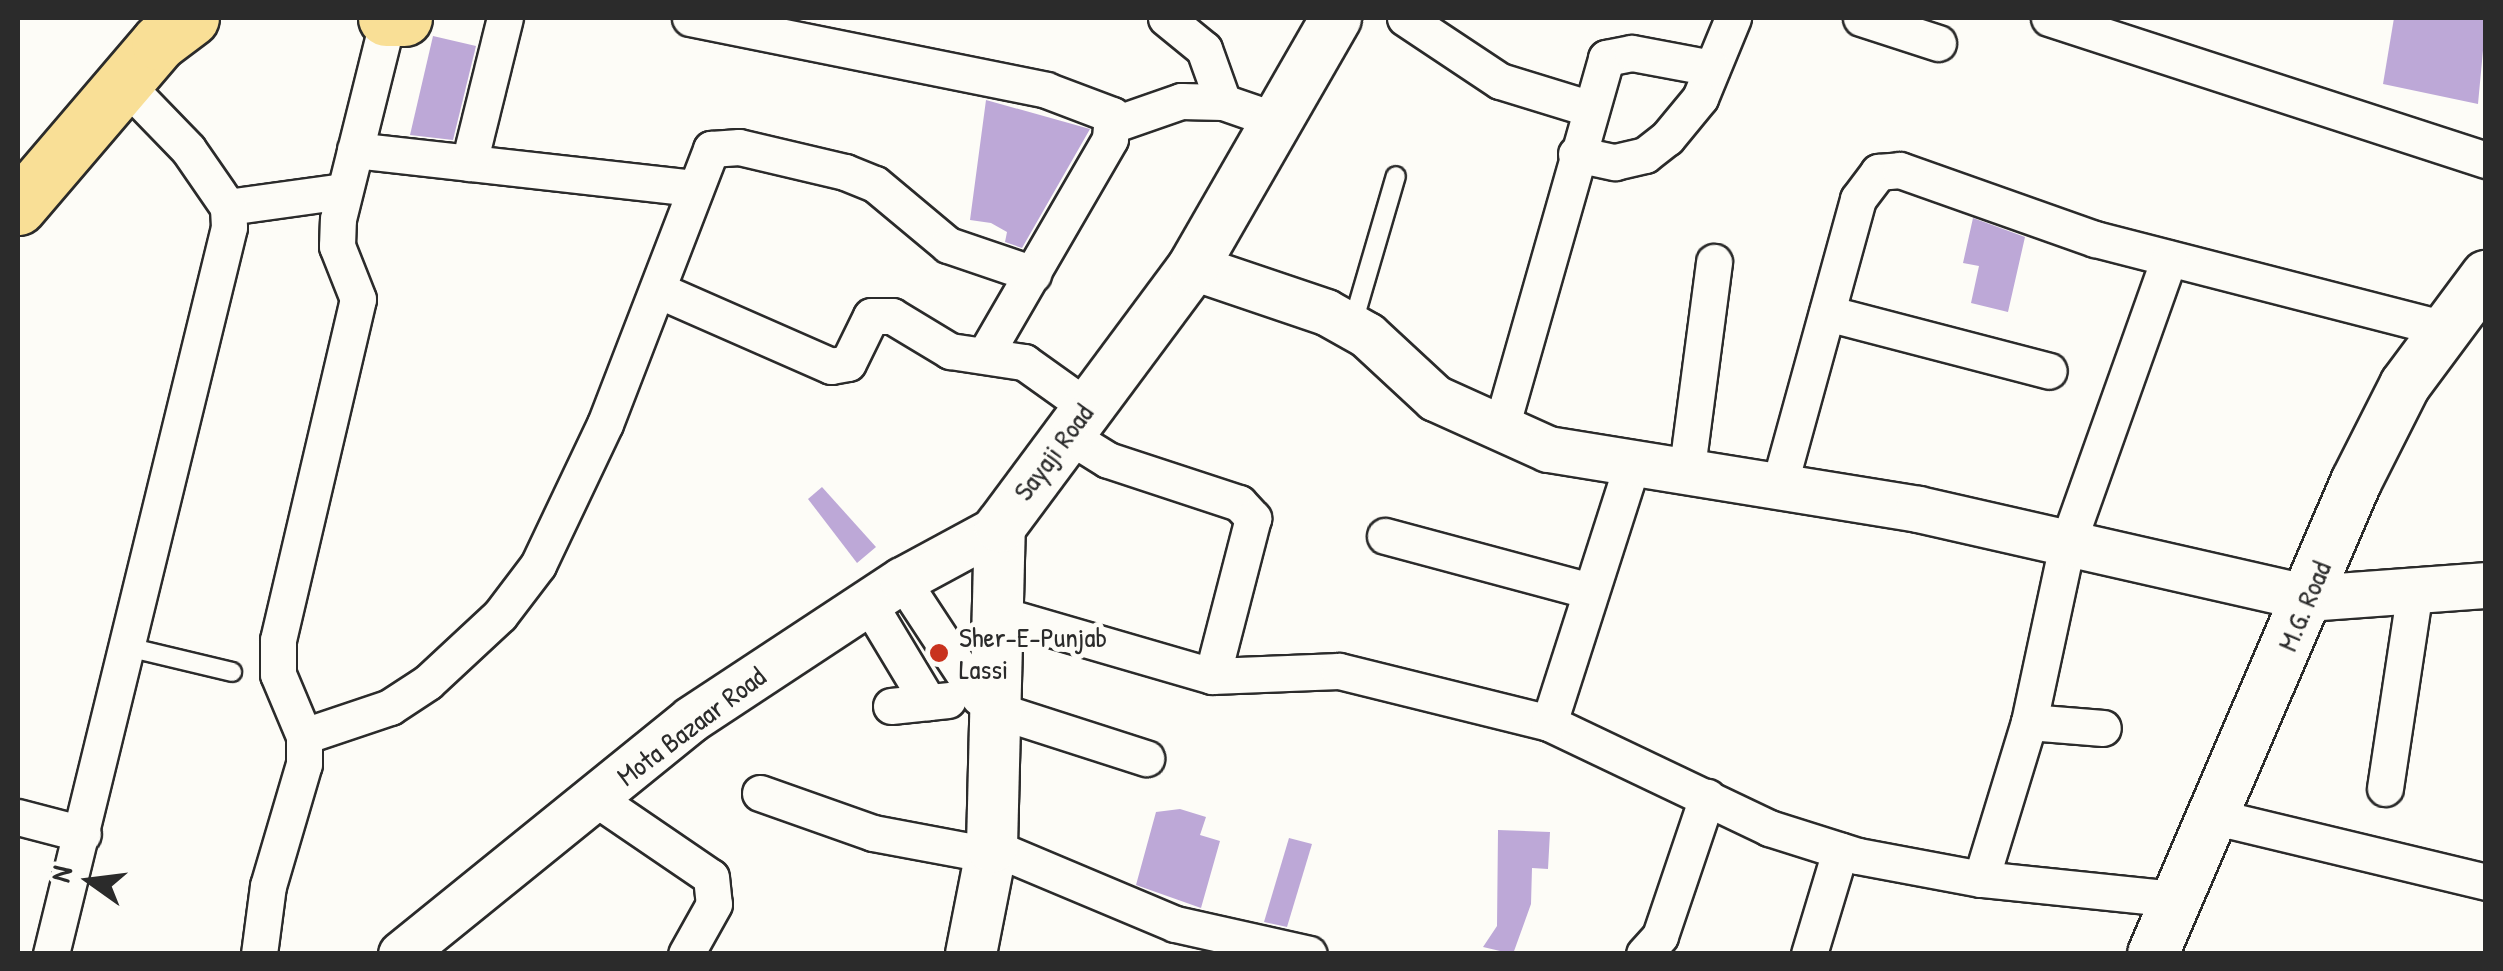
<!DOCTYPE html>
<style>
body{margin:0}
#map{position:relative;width:2503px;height:971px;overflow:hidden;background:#fdfcf7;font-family:"Patrick Hand",sans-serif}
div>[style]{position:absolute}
.building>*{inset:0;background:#bda8d7}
.roads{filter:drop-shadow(2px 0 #2b2b2b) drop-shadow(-2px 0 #2b2b2b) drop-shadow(0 2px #2b2b2b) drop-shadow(0 -2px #2b2b2b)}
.service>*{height:18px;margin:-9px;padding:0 9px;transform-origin:9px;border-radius:9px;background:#fdfcf7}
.minor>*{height:35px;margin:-17.5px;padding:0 17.5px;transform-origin:17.5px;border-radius:17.5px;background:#fdfcf7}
.tertiary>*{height:45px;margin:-22.5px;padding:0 22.5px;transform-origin:22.5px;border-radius:22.5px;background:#fdfcf7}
.secondary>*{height:50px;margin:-25px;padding:0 25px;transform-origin:25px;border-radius:25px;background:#fdfcf7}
.primary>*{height:55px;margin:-27.5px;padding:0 27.5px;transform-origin:27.5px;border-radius:27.5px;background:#f9df96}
.dots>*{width:28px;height:28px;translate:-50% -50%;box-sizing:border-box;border:5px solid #fdfcf7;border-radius:50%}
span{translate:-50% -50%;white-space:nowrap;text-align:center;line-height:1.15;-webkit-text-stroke:10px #fdfcf7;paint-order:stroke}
.street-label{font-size:28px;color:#2b2b2b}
.poi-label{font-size:28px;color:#2b2b2b}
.left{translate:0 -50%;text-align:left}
.frame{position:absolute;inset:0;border:20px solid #2b2b2b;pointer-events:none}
.north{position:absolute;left:40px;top:831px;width:100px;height:100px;-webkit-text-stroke:8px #fdfcf7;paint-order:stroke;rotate:284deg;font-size:28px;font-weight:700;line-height:40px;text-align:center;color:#2b2b2b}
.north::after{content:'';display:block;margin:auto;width:35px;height:45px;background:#2b2b2b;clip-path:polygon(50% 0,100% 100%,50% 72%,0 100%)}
</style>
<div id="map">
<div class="building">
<i style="clip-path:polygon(2394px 18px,2486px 18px,2478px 104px,2383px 84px)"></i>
<i style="clip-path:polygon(433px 36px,476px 46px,453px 140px,410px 135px)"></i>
<i style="clip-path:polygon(986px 100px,1090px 129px,1022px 248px,1005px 242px,1007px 232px,991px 223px,970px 220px)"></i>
<i style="clip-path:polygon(1973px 218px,2025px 237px,2008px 312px,1971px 303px,1979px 266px,1963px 263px)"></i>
<i style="clip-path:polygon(822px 487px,876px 547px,857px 563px,808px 499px)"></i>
<i style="clip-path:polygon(1180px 809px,1206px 817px,1200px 835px,1220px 841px,1201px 908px,1136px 885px,1156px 812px)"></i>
<i style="clip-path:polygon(1498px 830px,1550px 832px,1548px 869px,1532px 868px,1531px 904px,1513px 954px,1483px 947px,1497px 926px)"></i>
<i style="clip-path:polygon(1289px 838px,1312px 844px,1287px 927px,1264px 922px)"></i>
</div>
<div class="roads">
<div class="service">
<i style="left:1352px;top:326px;width:156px;rotate:-73.7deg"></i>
<i style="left:128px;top:647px;width:107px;rotate:13.5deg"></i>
</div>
<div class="minor">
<i style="left:690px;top:18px;width:363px;rotate:11.4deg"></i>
<i style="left:1046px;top:90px;width:71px;rotate:20.7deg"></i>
<i style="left:1112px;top:115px;width:24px;rotate:95deg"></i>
<i style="left:1110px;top:139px;width:250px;rotate:120.1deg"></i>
<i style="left:1166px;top:18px;width:49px;rotate:39.2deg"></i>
<i style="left:1204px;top:49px;width:56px;rotate:70.3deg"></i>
<i style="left:1405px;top:18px;width:114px;rotate:33.6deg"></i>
<i style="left:1500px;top:81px;width:92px;rotate:17.1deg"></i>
<i style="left:1861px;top:18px;width:81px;rotate:18deg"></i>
<i style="left:2049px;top:18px;width:459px;rotate:18deg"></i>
<i style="left:1115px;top:124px;width:70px;rotate:-19.2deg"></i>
<i style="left:1181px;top:101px;width:42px;rotate:1.4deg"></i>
<i style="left:1223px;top:102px;width:61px;rotate:19deg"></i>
<i style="left:355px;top:150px;width:339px;rotate:6.4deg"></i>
<i style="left:1576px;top:154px;width:40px;rotate:12deg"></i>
<i style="left:1615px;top:162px;width:31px;rotate:-13deg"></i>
<i style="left:1645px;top:155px;width:28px;rotate:-38deg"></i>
<i style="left:1667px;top:138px;width:52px;rotate:-50.5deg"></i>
<i style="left:1700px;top:98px;width:87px;rotate:-67.6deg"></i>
<i style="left:469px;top:163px;width:149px;rotate:-76.1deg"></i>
<i style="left:228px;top:207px;width:117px;rotate:-7.9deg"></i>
<i style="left:658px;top:290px;width:189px;rotate:23.7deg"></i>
<i style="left:831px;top:366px;width:17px;rotate:-10deg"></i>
<i style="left:848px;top:363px;width:52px;rotate:-63.9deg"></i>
<i style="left:871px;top:316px;width:21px"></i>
<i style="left:892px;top:316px;width:68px;rotate:31.1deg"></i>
<i style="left:950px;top:351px;width:75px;rotate:8.5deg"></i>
<i style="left:1024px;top:362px;width:77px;rotate:35.5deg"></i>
<i style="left:1827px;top:313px;width:229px;rotate:14.6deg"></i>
<i style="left:1500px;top:431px;width:388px;rotate:-74.1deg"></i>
<i style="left:1606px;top:58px;width:26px;rotate:-11deg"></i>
<i style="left:1632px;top:53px;width:81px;rotate:10.6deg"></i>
<i style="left:1066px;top:434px;width:49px;rotate:31.8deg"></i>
<i style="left:1108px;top:460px;width:138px;rotate:18.2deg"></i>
<i style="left:1239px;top:503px;width:21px;rotate:47deg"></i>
<i style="left:1253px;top:518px;width:163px;rotate:104.5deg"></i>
<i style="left:1686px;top:475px;width:215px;rotate:-82.5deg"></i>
<i style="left:1779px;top:486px;width:298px;rotate:-74.6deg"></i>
<i style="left:1858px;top:199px;width:34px;rotate:-53deg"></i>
<i style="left:1878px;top:172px;width:22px;rotate:-5deg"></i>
<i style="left:1900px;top:170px;width:207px;rotate:19.5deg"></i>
<i style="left:2095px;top:239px;width:358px;rotate:14.4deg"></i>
<i style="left:1385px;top:536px;width:212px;rotate:15deg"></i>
<i style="left:902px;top:580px;width:140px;rotate:56.7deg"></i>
<i style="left:868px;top:602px;width:117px;rotate:59deg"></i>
<i style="left:995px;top:613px;width:226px;rotate:16.2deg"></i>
<i style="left:1212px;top:676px;width:127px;rotate:-2.3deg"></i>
<i style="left:1339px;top:671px;width:216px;rotate:13.9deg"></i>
<i style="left:1549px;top:723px;width:244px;rotate:25.5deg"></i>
<i style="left:1769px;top:828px;width:93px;rotate:17.5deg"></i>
<i style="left:1858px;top:856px;width:125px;rotate:10.6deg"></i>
<i style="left:1981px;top:879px;width:196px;rotate:5.9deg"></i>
<i style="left:891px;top:706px;width:57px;rotate:-6deg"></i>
<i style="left:993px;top:709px;width:161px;rotate:17.8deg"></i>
<i style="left:2029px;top:722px;width:181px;rotate:-77.9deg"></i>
<i style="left:2067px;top:545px;width:304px;rotate:-70.4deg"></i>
<i style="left:1549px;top:723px;width:272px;rotate:-72.2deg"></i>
<i style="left:304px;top:736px;width:91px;rotate:-18.6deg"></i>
<i style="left:390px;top:707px;width:45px;rotate:-33.3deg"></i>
<i style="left:428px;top:682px;width:98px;rotate:-42.9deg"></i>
<i style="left:500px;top:615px;width:63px;rotate:-52.8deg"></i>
<i style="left:538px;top:565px;width:156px;rotate:-64.6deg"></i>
<i style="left:605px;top:424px;width:295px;rotate:-68.9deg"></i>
<i style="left:711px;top:149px;width:28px;rotate:-4deg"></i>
<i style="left:739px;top:147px;width:109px;rotate:13.3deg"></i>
<i style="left:845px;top:172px;width:32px;rotate:22deg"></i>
<i style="left:875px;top:184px;width:95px;rotate:39.9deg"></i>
<i style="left:948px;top:245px;width:90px;rotate:18.8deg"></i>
<i style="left:2385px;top:788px;width:200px;rotate:-81.4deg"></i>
<i style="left:760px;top:793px;width:120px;rotate:19.5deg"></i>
<i style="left:873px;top:833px;width:119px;rotate:10.6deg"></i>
<i style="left:595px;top:798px;width:140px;rotate:34.3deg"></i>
<i style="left:711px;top:877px;width:27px;rotate:84deg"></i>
<i style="left:714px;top:904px;width:57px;rotate:119.2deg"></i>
<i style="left:2212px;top:816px;width:282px;rotate:13.5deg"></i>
<i style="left:18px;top:817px;width:67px;rotate:14.7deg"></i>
<i style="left:992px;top:847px;width:199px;rotate:22.8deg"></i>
<i style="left:1175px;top:924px;width:137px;rotate:12.6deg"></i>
<i style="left:1981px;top:879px;width:164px;rotate:-73deg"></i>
<i style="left:2029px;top:722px;width:74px;rotate:4.6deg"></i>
<i style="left:51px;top:954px;width:748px;rotate:-76.24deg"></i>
<i style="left:229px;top:227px;width:20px;rotate:-93deg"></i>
<i style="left:228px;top:207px;width:70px;rotate:-124.6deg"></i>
<i style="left:188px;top:149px;width:86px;rotate:-134.1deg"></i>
<i style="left:259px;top:954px;width:69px;rotate:-82.5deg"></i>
<i style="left:268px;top:886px;width:127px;rotate:-73.6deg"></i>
<i style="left:304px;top:764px;width:28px;rotate:-90deg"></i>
<i style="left:304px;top:736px;width:67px;rotate:-112.8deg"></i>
<i style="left:278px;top:674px;width:34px;rotate:-90deg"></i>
<i style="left:278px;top:640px;width:350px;rotate:-76.8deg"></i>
<i style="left:358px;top:299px;width:57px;rotate:-111.6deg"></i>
<i style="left:337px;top:246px;width:27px;rotate:-88deg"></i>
<i style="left:338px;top:219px;width:207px;rotate:-76deg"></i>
<i style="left:1644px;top:954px;width:24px;rotate:-48deg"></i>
<i style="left:1660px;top:936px;width:147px;rotate:-71.3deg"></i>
<i style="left:1809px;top:954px;width:108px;rotate:-73.2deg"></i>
</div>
<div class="tertiary">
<i style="left:1193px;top:267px;width:140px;rotate:18.7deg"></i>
<i style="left:1326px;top:312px;width:47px;rotate:29.3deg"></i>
<i style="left:1367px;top:335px;width:93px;rotate:42.8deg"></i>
<i style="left:1435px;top:398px;width:124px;rotate:24.3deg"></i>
<i style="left:1548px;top:449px;width:375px;rotate:9.2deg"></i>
<i style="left:1918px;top:509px;width:401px;rotate:12.8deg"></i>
<i style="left:2309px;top:598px;width:177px;rotate:-4.2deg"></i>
<i style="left:401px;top:954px;width:373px;rotate:-39deg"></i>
<i style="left:691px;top:719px;width:253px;rotate:-33.4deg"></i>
<i style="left:902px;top:580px;width:111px;rotate:-28.4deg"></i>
</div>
<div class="secondary">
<i style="left:971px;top:954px;width:109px;rotate:-78.9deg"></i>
<i style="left:992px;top:847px;width:320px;rotate:-88.6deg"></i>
<i style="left:1000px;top:527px;width:324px;rotate:-53.4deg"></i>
<i style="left:1193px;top:267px;width:287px;rotate:-60.1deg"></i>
<i style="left:2153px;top:954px;width:514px;rotate:-66.73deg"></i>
<i style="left:2356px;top:482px;width:109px;rotate:-63.2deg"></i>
<i style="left:2405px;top:385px;width:136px;rotate:-53.4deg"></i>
</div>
<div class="primary">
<i style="left:386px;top:18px;width:18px"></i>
<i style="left:18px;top:207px;width:217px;rotate:-49.5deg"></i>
<i style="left:159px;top:42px;width:40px;rotate:-37deg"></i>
</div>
</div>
<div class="dots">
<i style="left:939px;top:653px;background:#c8321e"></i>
</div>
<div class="street-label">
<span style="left:1053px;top:452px;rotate:-53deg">Sayaji Road</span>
<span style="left:2304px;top:606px;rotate:-67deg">M.G. Road</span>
<span style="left:691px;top:726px;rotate:-37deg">Mota Bazaar Road</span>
</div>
<div class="poi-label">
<span class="left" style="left:959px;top:653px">Sher-E-Punjab<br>Lassi</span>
</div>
<div class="frame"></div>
<div class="north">N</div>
</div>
